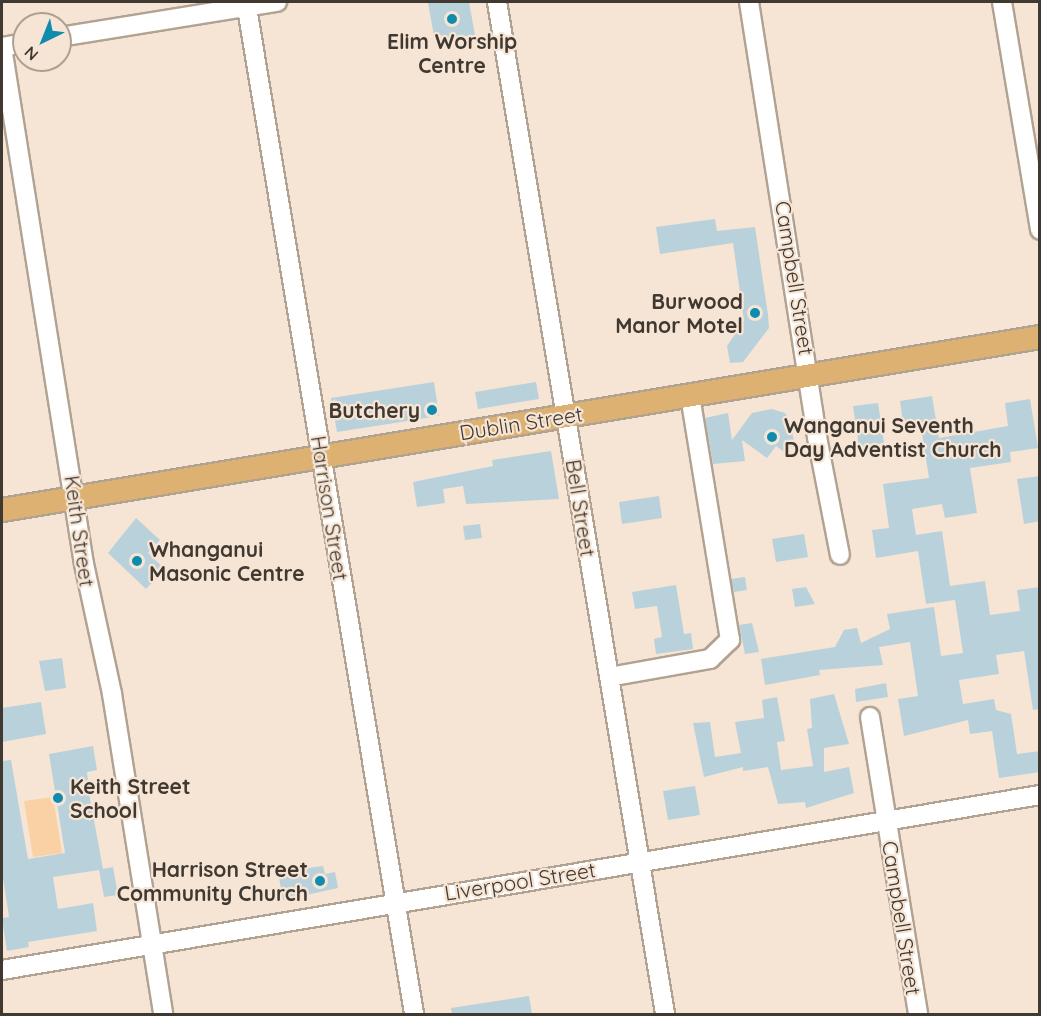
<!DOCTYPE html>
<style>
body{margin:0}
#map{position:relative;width:1041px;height:1016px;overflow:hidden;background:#f6e5d4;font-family:Quicksand,sans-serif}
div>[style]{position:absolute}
.green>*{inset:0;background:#fad1a5}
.building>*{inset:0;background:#b9d1db}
.roads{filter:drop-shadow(2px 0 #b2a291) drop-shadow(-2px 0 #b2a291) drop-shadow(0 2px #b2a291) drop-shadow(0 -2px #b2a291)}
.minor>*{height:18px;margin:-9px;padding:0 9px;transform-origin:9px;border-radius:9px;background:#fff}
.major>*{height:22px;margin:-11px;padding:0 11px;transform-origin:11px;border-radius:11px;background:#ddb172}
.dots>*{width:16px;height:16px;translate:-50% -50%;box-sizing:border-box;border:3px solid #f6e5d4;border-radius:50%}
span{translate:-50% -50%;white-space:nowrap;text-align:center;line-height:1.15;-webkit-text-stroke:4.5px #f6e5d4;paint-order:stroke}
.poi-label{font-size:21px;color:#403932;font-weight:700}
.right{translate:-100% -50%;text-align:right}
.left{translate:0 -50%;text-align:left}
.street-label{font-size:21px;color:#403932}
.frame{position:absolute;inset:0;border:3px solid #403932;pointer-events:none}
.north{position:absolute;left:12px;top:12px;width:60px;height:60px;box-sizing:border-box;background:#f6e5d4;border:2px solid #ada093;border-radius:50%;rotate:223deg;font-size:16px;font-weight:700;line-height:24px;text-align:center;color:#403932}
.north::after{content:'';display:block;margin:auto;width:21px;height:27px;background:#0f8cad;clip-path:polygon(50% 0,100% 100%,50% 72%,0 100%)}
</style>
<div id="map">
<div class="green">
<i style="clip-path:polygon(53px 797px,62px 853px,33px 857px,24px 801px)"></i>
</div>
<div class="building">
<i style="clip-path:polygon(469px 2px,475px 35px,435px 41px,428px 3px)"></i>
<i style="clip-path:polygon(715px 219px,717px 231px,755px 227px,768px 315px,769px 328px,743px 362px,730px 363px,727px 346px,744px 321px,733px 243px,660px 254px,656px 227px)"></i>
<i style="clip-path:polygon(434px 382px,439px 416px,337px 432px,331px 398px)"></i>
<i style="clip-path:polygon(536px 382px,539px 399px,478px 409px,475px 392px)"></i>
<i style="clip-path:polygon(932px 396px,939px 438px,1008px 426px,1005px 403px,1030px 399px,1038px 448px,1010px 452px,1011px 462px,970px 468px,977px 513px,945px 518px,942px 504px,912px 509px,916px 535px,942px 531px,950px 586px,985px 581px,990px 615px,1020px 611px,1017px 590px,1040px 587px,1040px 709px,1033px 710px,1024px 651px,996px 655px,999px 674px,959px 680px,963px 704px,994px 699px,996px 710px,1011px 714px,1017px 754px,1040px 751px,1040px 772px,999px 778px,992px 731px,970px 734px,968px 720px,904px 736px,898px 699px,918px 696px,910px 642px,879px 647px,883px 665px,819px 670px,820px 675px,765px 685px,761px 659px,835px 647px,844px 630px,857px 628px,861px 643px,890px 629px,887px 614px,934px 607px,941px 656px,963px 653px,955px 600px,926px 604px,918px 551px,876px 558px,872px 530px,889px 528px,883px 484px,929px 478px,921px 428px,904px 431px,900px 401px)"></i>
<i style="clip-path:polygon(878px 403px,884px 443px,859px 447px,853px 406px)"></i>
<i style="clip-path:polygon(772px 409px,785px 413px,791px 422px,794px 443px,787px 454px,776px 446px,767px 458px,742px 440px,745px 461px,713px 464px,705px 418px,728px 413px,732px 440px,752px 413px)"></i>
<i style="clip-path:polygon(551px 451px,559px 499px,466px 504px,463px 486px,443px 489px,445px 503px,417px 507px,413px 482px,493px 466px,492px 460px)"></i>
<i style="clip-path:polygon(1040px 476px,1040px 521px,1024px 524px,1017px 479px)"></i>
<i style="clip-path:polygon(659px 496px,662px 518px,622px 524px,619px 502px)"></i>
<i style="clip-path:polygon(136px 518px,160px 540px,148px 553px,165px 569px,146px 589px,108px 553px)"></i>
<i style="clip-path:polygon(480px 524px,482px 538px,465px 540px,463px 526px)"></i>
<i style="clip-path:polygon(804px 534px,808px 557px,776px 562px,772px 539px)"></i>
<i style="clip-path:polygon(745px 577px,747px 590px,734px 592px,731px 579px)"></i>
<i style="clip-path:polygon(676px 585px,684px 634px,691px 633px,693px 649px,656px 654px,654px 639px,662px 637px,657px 606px,635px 609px,632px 592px)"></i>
<i style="clip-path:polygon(806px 587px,815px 604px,795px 607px,792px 589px)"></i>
<i style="clip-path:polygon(752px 623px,759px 652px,745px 654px,739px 625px)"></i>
<i style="clip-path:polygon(62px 658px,66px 688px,45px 691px,39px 661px)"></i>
<i style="clip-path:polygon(886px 683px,888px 697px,856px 702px,855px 689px)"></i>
<i style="clip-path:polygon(834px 694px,849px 744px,824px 748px,824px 772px,849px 767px,854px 793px,806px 808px,805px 802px,778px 804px,768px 767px,743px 771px,743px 767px,704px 777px,693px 723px,710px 722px,715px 757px,741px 753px,735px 722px,764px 718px,762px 700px,777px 697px,785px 741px,777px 742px,781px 770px,813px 766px,807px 729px,812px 728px,810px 699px)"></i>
<i style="clip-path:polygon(41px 702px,46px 734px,2px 742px,2px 708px)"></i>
<i style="clip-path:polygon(93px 746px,97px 770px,87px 772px,90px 799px,103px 869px,113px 867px,118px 895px,104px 897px,99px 870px,53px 877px,58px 909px,93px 903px,97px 931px,28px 942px,29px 947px,7px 951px,2px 918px,9px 917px,2px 871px,2px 761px,11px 760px,28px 859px,65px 853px,49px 754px)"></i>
<i style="clip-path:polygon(695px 786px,700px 815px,668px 820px,663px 791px)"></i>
<i style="clip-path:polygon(323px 866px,325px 874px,335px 872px,338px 888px,283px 900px,278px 872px)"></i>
<i style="clip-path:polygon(529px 996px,532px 1014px,452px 1014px,451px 1008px)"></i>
</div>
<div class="roads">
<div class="minor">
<i style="left:246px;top:2px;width:1026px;rotate:80.57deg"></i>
<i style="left:497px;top:2px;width:1026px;rotate:80.57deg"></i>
<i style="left:749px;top:2px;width:440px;rotate:81.1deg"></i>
<i style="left:817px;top:437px;width:120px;rotate:79deg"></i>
<i style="left:1002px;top:2px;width:231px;rotate:80.5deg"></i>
<i style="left:60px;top:37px;width:220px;rotate:-9.2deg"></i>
<i style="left:2px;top:47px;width:523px;rotate:80.99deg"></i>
<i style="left:84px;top:564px;width:133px;rotate:77.8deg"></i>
<i style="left:112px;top:694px;width:324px;rotate:80.9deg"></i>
<i style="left:2px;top:47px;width:22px;rotate:-10deg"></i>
<i style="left:609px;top:677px;width:103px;rotate:-10.1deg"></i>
<i style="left:710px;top:659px;width:28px;rotate:-44deg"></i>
<i style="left:730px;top:640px;width:248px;rotate:-99.3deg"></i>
<i style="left:870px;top:717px;width:301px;rotate:80.8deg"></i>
<i style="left:2px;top:970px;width:1053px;rotate:-9.57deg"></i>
</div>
<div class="major">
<i style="left:2px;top:510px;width:1052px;rotate:-9.46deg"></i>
</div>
</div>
<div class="dots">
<i style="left:452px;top:19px;background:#0f8cad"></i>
<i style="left:755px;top:313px;background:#0f8cad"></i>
<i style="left:432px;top:410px;background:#0f8cad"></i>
<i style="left:772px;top:437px;background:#0f8cad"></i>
<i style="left:137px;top:561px;background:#0f8cad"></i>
<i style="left:58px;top:798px;background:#0f8cad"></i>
<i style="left:320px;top:881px;background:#0f8cad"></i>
</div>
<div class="poi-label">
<span style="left:452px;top:53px">Elim Worship<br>Centre</span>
<span class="right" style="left:743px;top:313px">Burwood<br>Manor Motel</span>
<span class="right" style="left:420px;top:410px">Butchery</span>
<span class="left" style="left:784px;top:437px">Wanganui Seventh<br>Day Adventist Church</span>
<span class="left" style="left:149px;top:561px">Whanganui<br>Masonic Centre</span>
<span class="left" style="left:70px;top:798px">Keith Street<br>School</span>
<span class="right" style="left:308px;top:881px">Harrison Street<br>Community Church</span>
</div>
<div class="street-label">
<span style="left:795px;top:278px;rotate:81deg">Campbell Street</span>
<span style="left:521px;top:423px;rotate:-9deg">Dublin Street</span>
<span style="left:330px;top:508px;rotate:81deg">Harrison Street</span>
<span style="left:581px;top:508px;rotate:81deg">Bell Street</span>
<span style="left:80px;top:531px;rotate:82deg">Keith Street</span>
<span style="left:520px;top:881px;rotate:-9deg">Liverpool Street</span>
<span style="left:902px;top:918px;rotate:81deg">Campbell Street</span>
</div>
<div class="frame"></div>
<div class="north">N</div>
</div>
